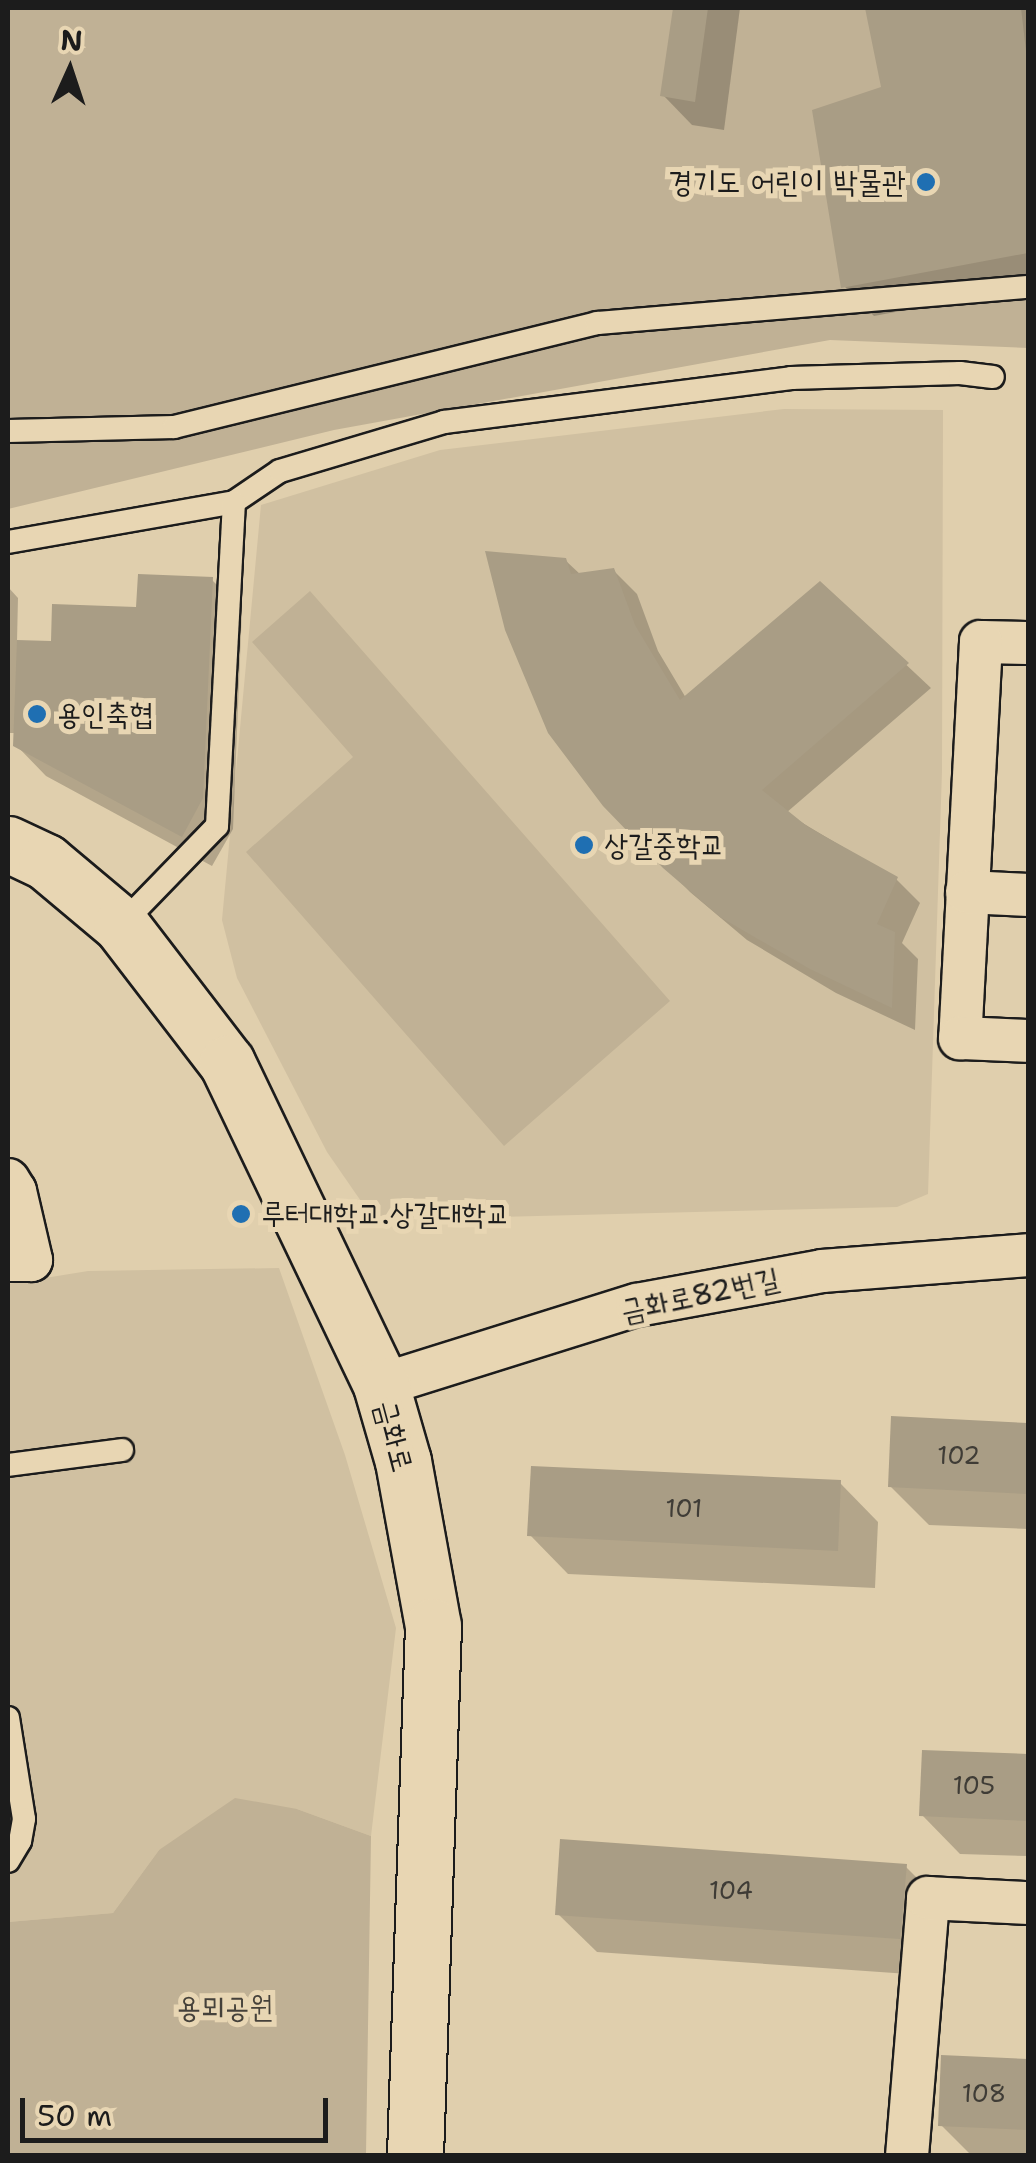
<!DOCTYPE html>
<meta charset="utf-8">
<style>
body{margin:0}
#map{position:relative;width:1036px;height:2163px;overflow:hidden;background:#e0cfad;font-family:"Shantell Sans","Poor Story",sans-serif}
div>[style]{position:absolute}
.built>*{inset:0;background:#d0c0a1}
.green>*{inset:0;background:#c0b195}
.shadow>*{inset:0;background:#0003}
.building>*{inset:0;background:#a99d85}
.roads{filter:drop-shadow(2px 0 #1c1c1c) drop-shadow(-2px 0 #1c1c1c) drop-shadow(0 2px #1c1c1c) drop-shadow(0 -2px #1c1c1c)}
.lane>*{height:22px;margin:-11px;padding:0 11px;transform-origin:11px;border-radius:11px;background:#e8d6b3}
.street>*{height:42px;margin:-21px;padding:0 21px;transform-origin:21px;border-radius:21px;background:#e8d6b3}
.secondary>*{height:55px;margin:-27.5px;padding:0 27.5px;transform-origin:27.5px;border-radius:27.5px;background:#e8d6b3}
.dots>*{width:28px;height:28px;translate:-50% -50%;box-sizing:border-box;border:5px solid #e8d6b3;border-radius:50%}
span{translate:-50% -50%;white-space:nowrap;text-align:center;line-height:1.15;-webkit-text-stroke:10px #e8d6b3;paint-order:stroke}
.number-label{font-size:25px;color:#3f3c36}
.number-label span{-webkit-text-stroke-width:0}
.poi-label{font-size:30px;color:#1c1c1c}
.right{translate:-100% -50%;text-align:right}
.left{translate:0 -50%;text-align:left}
.street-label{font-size:30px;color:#1c1c1c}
.park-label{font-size:30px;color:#45413a}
.frame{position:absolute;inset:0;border:10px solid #1c1c1c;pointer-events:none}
.north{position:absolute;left:20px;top:20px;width:100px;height:100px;-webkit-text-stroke:8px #e8d6b3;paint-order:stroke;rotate:3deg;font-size:28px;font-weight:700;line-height:40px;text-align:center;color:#1c1c1c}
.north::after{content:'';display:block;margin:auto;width:35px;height:45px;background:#1c1c1c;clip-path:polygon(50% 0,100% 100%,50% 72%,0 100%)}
.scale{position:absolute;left:20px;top:2098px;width:308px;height:45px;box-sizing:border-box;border:5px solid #1c1c1c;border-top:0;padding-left:12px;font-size:30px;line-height:35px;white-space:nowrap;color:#1c1c1c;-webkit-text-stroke:8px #e8d6b3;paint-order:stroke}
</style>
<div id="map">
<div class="built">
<i style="clip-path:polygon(784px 409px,943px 410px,942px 771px,928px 1194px,897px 1207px,374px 1220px,327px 1152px,237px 978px,222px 920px,261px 505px,440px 450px)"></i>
<i style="clip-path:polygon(279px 1268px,345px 1455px,396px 1628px,371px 1836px,297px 1809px,159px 1850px,113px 1913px,8px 1922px,8px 1284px,88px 1271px)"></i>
</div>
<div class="green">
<i style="clip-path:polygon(8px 8px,1028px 8px,1028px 348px,830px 340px,334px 430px,8px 509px)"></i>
<i style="clip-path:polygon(310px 591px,670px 1001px,504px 1146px,246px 852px,353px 757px,252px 642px)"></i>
<i style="clip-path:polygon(235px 1798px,297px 1809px,371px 1836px,366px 2155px,8px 2155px,8px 1922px,113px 1913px,159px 1850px)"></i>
</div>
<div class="shadow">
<i style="clip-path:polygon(675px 8px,740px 8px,724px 130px,692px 125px,663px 95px)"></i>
<i style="clip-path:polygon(867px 8px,1028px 8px,1028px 287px,874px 316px,844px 286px,884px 89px)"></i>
<i style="clip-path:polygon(565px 560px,581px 575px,613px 570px,637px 594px,658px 651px,686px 698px,820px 584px,931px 688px,786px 813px,896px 879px,920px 903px,902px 943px,918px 959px,915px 1030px,836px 993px,747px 940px,690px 892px,605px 804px)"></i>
<i style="clip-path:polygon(212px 580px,242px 610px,233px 829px,212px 866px,46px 776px,16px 745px,16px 733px,8px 733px,8px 587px,18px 598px,17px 642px,53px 644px)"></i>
<i style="clip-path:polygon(894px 1419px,1028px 1425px,1028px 1529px,929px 1525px,890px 1486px)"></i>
<i style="clip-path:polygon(840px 1483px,878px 1522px,875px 1588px,568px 1574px,530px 1535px)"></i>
<i style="clip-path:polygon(924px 1752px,1028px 1757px,1028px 1856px,960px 1854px,922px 1815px)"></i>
<i style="clip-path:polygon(906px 1867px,945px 1906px,937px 1976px,597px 1952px,558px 1914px)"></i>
<i style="clip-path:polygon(944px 2058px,1028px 2062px,1028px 2156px,972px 2156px,941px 2125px)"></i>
</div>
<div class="building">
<i style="clip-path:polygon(673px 8px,708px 8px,695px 102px,660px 96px)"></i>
<i style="clip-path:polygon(865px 8px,1021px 8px,1028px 68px,1028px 253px,841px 288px,812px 110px,881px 87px)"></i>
<i style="clip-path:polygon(485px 551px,566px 558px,571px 574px,614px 568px,635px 625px,680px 700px,820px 581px,909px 663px,762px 790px,808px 827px,898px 877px,877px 924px,895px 932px,892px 1008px,810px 969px,720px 917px,663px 868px,603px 806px,548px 733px,505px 630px)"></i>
<i style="clip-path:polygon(138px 574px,213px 577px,203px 798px,182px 837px,13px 746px,17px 640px,51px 641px,52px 604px,136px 607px)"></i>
<i style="clip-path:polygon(891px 1416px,1028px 1423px,1028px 1494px,888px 1487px)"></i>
<i style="clip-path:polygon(531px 1466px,841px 1480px,838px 1551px,527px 1536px)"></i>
<i style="clip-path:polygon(922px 1750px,1028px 1754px,1028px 1821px,919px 1816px)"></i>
<i style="clip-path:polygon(560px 1839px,907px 1864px,900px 1939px,555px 1915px)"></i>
<i style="clip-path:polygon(941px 2055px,1028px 2059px,1028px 2130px,938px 2126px)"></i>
</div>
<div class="roads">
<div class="lane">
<i style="left:8px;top:431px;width:166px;rotate:-1.4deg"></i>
<i style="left:174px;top:427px;width:436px;rotate:-13.8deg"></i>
<i style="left:597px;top:323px;width:433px;rotate:-4.8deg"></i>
<i style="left:8px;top:542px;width:230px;rotate:-10deg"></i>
<i style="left:234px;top:502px;width:55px;rotate:-34deg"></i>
<i style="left:280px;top:471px;width:171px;rotate:-16.6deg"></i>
<i style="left:444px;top:422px;width:350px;rotate:-7.2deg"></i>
<i style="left:791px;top:378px;width:169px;rotate:-1.7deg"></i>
<i style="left:960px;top:373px;width:33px;rotate:7deg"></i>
<i style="left:121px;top:925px;width:138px;rotate:-45.9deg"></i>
<i style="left:217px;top:826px;width:324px;rotate:-87deg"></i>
<i style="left:8px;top:1465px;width:115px;rotate:-7.5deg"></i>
<i style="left:8px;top:1718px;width:102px;rotate:81deg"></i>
<i style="left:24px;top:1819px;width:22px;rotate:100deg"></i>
<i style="left:20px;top:1841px;width:23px;rotate:121deg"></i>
</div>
<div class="street">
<i style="left:1028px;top:643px;width:47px;rotate:-178.8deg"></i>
<i style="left:981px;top:642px;width:397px;rotate:93deg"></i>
<i style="left:960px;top:1038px;width:68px;rotate:2.5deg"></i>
<i style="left:967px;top:892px;width:61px;rotate:2.8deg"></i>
<i style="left:8px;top:1180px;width:13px;rotate:58deg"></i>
<i style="left:15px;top:1191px;width:71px;rotate:76.9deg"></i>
<i style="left:31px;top:1260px;width:23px;rotate:180deg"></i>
<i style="left:381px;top:1385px;width:268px;rotate:-17.4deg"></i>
<i style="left:637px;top:1305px;width:188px;rotate:-10.4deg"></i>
<i style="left:822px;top:1271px;width:207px;rotate:-4.4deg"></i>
<i style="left:907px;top:2156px;width:259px;rotate:-85.3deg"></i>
<i style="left:928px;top:1898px;width:100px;rotate:2.9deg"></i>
</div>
<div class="secondary">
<i style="left:8px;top:844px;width:42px;rotate:25.3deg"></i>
<i style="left:46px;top:862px;width:98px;rotate:40deg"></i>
<i style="left:121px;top:925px;width:174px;rotate:52.5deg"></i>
<i style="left:227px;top:1063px;width:357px;rotate:64.4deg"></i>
<i style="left:381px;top:1385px;width:79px;rotate:73.9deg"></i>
<i style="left:403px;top:1461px;width:168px;rotate:79.7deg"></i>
<i style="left:433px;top:1626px;width:530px;rotate:91.95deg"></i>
</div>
</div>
<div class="dots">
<i style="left:926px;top:182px;background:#1f6fb2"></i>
<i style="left:37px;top:714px;background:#1f6fb2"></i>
<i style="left:584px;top:845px;background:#1f6fb2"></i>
<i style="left:241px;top:1214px;background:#1f6fb2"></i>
</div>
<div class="number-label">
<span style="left:959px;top:1455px">102</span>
<span style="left:684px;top:1508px">101</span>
<span style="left:974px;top:1785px">105</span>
<span style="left:731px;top:1890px">104</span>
<span style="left:984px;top:2093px">108</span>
</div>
<div class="poi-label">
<span class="right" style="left:906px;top:182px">경기도 어린이 박물관</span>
<span class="left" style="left:57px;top:714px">용인축협</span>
<span class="left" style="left:604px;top:845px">상갈중학교</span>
<span class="left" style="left:261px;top:1214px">루터대학교.상갈대학교</span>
</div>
<div class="street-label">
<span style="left:700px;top:1295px;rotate:-12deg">금화로82번길</span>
<span style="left:394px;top:1436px;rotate:75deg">금화로</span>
</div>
<div class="park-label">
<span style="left:225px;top:2007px">용뫼공원</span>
</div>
<div class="frame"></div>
<div class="north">N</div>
<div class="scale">50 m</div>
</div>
